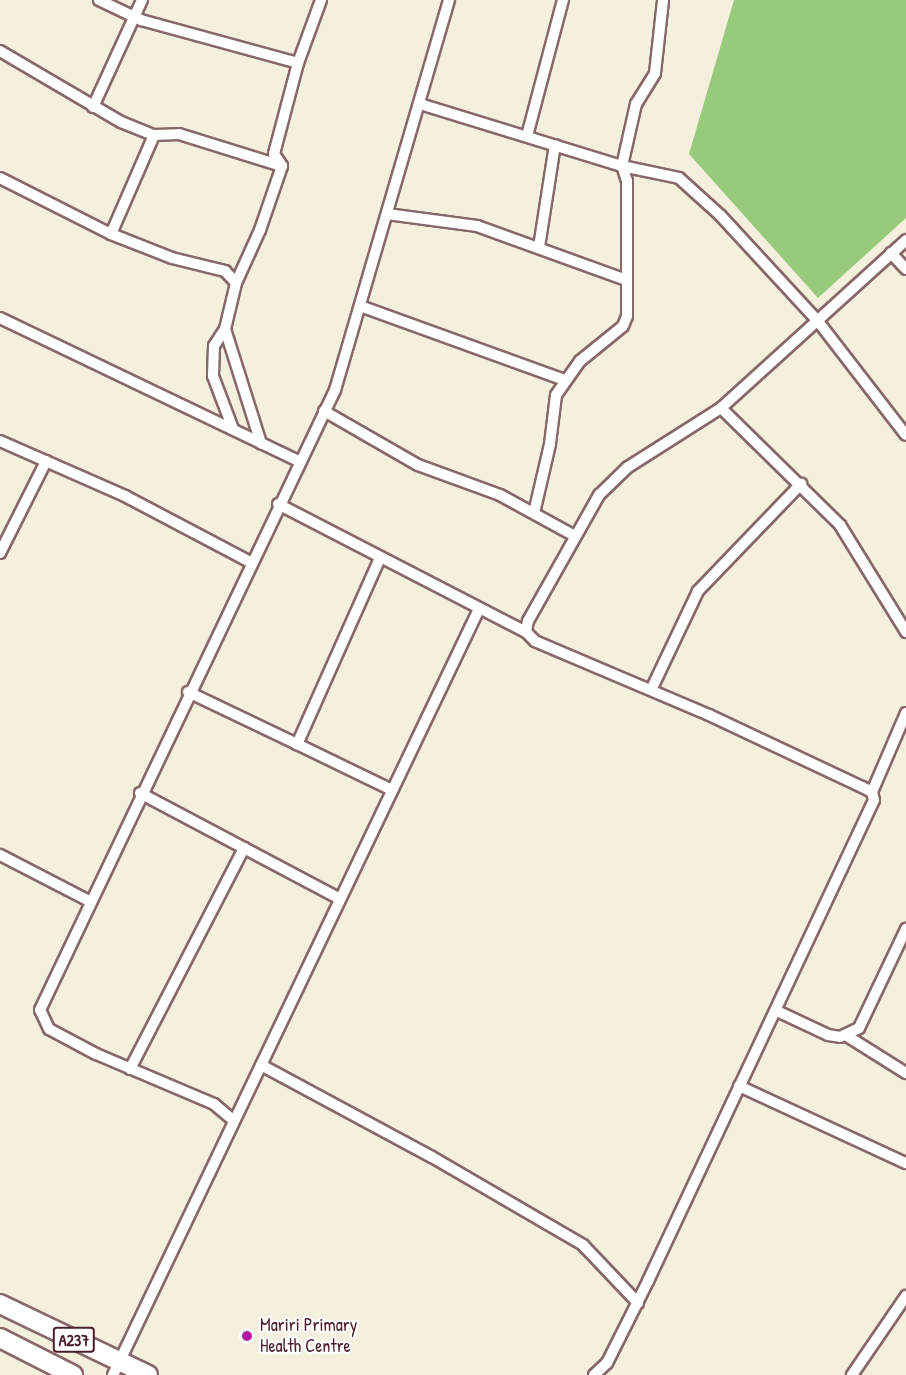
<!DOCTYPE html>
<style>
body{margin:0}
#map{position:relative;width:906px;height:1375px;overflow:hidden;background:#f5efde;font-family:"Patrick Hand",sans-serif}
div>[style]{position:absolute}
.green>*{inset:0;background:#97ca7b}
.roads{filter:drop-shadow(2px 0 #86686a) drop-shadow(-2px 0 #86686a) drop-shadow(0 2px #86686a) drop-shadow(0 -2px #86686a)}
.minor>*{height:10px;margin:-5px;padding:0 5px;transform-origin:5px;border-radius:5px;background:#fff}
.trunk>*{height:18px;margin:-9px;padding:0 9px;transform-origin:9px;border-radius:9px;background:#fff}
.dots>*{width:16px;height:16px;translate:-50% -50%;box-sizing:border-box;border:3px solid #fff;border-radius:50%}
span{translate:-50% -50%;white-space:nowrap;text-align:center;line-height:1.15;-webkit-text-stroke:4.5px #fff;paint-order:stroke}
.shield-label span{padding:2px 4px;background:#fff;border:2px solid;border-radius:4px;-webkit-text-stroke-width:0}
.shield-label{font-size:16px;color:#4a1f2b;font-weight:700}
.poi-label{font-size:18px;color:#4a1f2b}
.left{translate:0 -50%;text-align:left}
</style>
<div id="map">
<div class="green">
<i style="clip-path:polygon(734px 0,906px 0,906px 218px,818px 298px,689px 154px)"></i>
</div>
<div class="roads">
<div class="minor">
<i style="left:99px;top:0;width:47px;rotate:25.5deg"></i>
<i style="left:141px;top:20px;width:163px;rotate:15.3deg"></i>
<i style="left:298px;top:63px;width:94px;rotate:104.8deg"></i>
<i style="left:274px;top:154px;width:14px;rotate:56deg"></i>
<i style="left:0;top:51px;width:140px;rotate:30.4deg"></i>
<i style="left:121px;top:122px;width:35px;rotate:22deg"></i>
<i style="left:154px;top:135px;width:25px;rotate:-2deg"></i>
<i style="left:179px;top:134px;width:108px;rotate:17.3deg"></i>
<i style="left:282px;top:166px;width:68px;rotate:109deg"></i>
<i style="left:260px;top:230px;width:58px;rotate:114.4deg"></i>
<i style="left:298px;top:63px;width:67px;rotate:-69.9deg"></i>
<i style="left:420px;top:104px;width:211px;rotate:17.1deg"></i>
<i style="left:622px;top:166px;width:58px;rotate:11.9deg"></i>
<i style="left:679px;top:178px;width:55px;rotate:42.1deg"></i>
<i style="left:720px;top:215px;width:143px;rotate:47.3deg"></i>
<i style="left:817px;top:320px;width:145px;rotate:52.3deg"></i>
<i style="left:93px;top:107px;width:118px;rotate:-65.4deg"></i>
<i style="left:527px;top:136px;width:141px;rotate:-75.2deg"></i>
<i style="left:0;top:178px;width:124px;rotate:26.8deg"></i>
<i style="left:111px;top:234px;width:66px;rotate:21.5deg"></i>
<i style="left:172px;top:258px;width:55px;rotate:13.8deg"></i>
<i style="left:225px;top:271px;width:16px;rotate:47deg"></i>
<i style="left:236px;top:283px;width:47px;rotate:103.4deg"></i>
<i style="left:225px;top:329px;width:20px;rotate:123deg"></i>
<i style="left:214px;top:346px;width:30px;rotate:92deg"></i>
<i style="left:213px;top:376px;width:57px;rotate:69.3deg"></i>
<i style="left:387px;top:214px;width:91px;rotate:7.6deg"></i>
<i style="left:477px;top:226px;width:158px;rotate:19.9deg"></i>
<i style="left:111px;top:234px;width:108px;rotate:-66.5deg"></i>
<i style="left:539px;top:247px;width:103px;rotate:-81.1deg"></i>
<i style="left:891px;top:253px;width:22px;rotate:47deg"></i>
<i style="left:360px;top:306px;width:217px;rotate:19.9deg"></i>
<i style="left:0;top:318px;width:331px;rotate:25.6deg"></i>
<i style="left:225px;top:329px;width:120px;rotate:72.5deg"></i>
<i style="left:721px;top:408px;width:167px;rotate:44.5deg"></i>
<i style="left:840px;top:525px;width:126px;rotate:58.3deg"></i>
<i style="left:324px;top:411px;width:108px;rotate:29.9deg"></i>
<i style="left:418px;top:465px;width:87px;rotate:20.1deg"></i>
<i style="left:500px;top:495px;width:83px;rotate:28.7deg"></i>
<i style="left:0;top:441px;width:137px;rotate:23.7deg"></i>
<i style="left:125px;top:496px;width:141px;rotate:27.8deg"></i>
<i style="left:278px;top:504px;width:279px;rotate:27.3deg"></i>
<i style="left:534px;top:513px;width:71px;rotate:-76.9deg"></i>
<i style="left:550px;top:444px;width:49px;rotate:-83deg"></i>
<i style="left:556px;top:395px;width:42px;rotate:-54.8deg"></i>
<i style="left:580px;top:361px;width:55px;rotate:-39.1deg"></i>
<i style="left:623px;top:326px;width:11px;rotate:-68deg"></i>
<i style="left:627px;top:316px;width:135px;rotate:-90deg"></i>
<i style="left:627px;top:181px;width:16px;rotate:-108deg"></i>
<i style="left:622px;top:166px;width:64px;rotate:-77.3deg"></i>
<i style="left:636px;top:104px;width:36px;rotate:-58deg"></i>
<i style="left:655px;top:73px;width:73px;rotate:-83.7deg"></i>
<i style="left:0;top:553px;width:103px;rotate:-63.4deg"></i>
<i style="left:380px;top:558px;width:204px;rotate:114deg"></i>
<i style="left:297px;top:744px;width:106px;rotate:25.8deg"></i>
<i style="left:652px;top:688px;width:107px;rotate:-64.6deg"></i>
<i style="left:698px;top:591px;width:149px;rotate:-46.1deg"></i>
<i style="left:188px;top:692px;width:121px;rotate:25.5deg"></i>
<i style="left:872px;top:792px;width:86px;rotate:-66.7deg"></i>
<i style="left:140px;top:793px;width:226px;rotate:27.9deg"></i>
<i style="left:0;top:855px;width:100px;rotate:27.3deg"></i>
<i style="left:777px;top:1011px;width:56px;rotate:25.2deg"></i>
<i style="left:828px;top:1035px;width:12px;rotate:9deg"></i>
<i style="left:840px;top:1037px;width:21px;rotate:-25deg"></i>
<i style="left:859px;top:1028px;width:110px;rotate:-64.6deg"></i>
<i style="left:847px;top:1036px;width:70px;rotate:32.1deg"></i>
<i style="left:261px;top:1065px;width:194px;rotate:28.3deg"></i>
<i style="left:432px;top:1157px;width:175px;rotate:30.2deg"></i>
<i style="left:583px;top:1245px;width:80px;rotate:46.5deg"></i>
<i style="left:130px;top:1069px;width:249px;rotate:-62.7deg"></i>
<i style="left:739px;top:1086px;width:184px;rotate:24.8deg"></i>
<i style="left:233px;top:1120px;width:25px;rotate:-140deg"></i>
<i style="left:214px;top:1104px;width:128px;rotate:-157deg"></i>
<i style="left:96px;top:1054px;width:53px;rotate:-152deg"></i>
<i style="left:49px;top:1029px;width:21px;rotate:-115deg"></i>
<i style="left:40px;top:1010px;width:687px;rotate:-64.55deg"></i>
<i style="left:335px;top:390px;width:406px;rotate:-73.7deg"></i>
<i style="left:113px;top:1375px;width:849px;rotate:-64.46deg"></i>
<i style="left:594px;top:1375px;width:18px;rotate:-43deg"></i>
<i style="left:607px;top:1363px;width:92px;rotate:-63.4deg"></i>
<i style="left:648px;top:1281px;width:531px;rotate:-64.83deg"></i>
<i style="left:874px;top:800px;width:8px;rotate:-104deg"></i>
<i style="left:872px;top:792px;width:11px;rotate:-153deg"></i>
<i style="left:862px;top:787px;width:169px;rotate:-154.8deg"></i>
<i style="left:709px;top:715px;width:189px;rotate:-157deg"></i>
<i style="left:535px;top:641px;width:13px;rotate:-135deg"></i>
<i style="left:526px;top:632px;width:11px;rotate:-80deg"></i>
<i style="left:528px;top:621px;width:145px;rotate:-60.6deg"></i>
<i style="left:599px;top:495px;width:40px;rotate:-44deg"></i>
<i style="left:628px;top:467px;width:110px;rotate:-32.4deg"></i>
<i style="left:721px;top:408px;width:250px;rotate:-42.2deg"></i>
<i style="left:852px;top:1375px;width:96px;rotate:-55.6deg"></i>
</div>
<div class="trunk">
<i style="left:0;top:1304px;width:164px;rotate:25.6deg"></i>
<i style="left:0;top:1338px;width:82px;rotate:26.9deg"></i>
</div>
</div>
<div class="dots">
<i style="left:247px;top:1336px;background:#b5179e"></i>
</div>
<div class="shield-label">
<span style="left:74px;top:1340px">A237</span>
</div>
<div class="poi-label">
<span class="left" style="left:260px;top:1336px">Mariri Primary<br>Health Centre</span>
</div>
</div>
